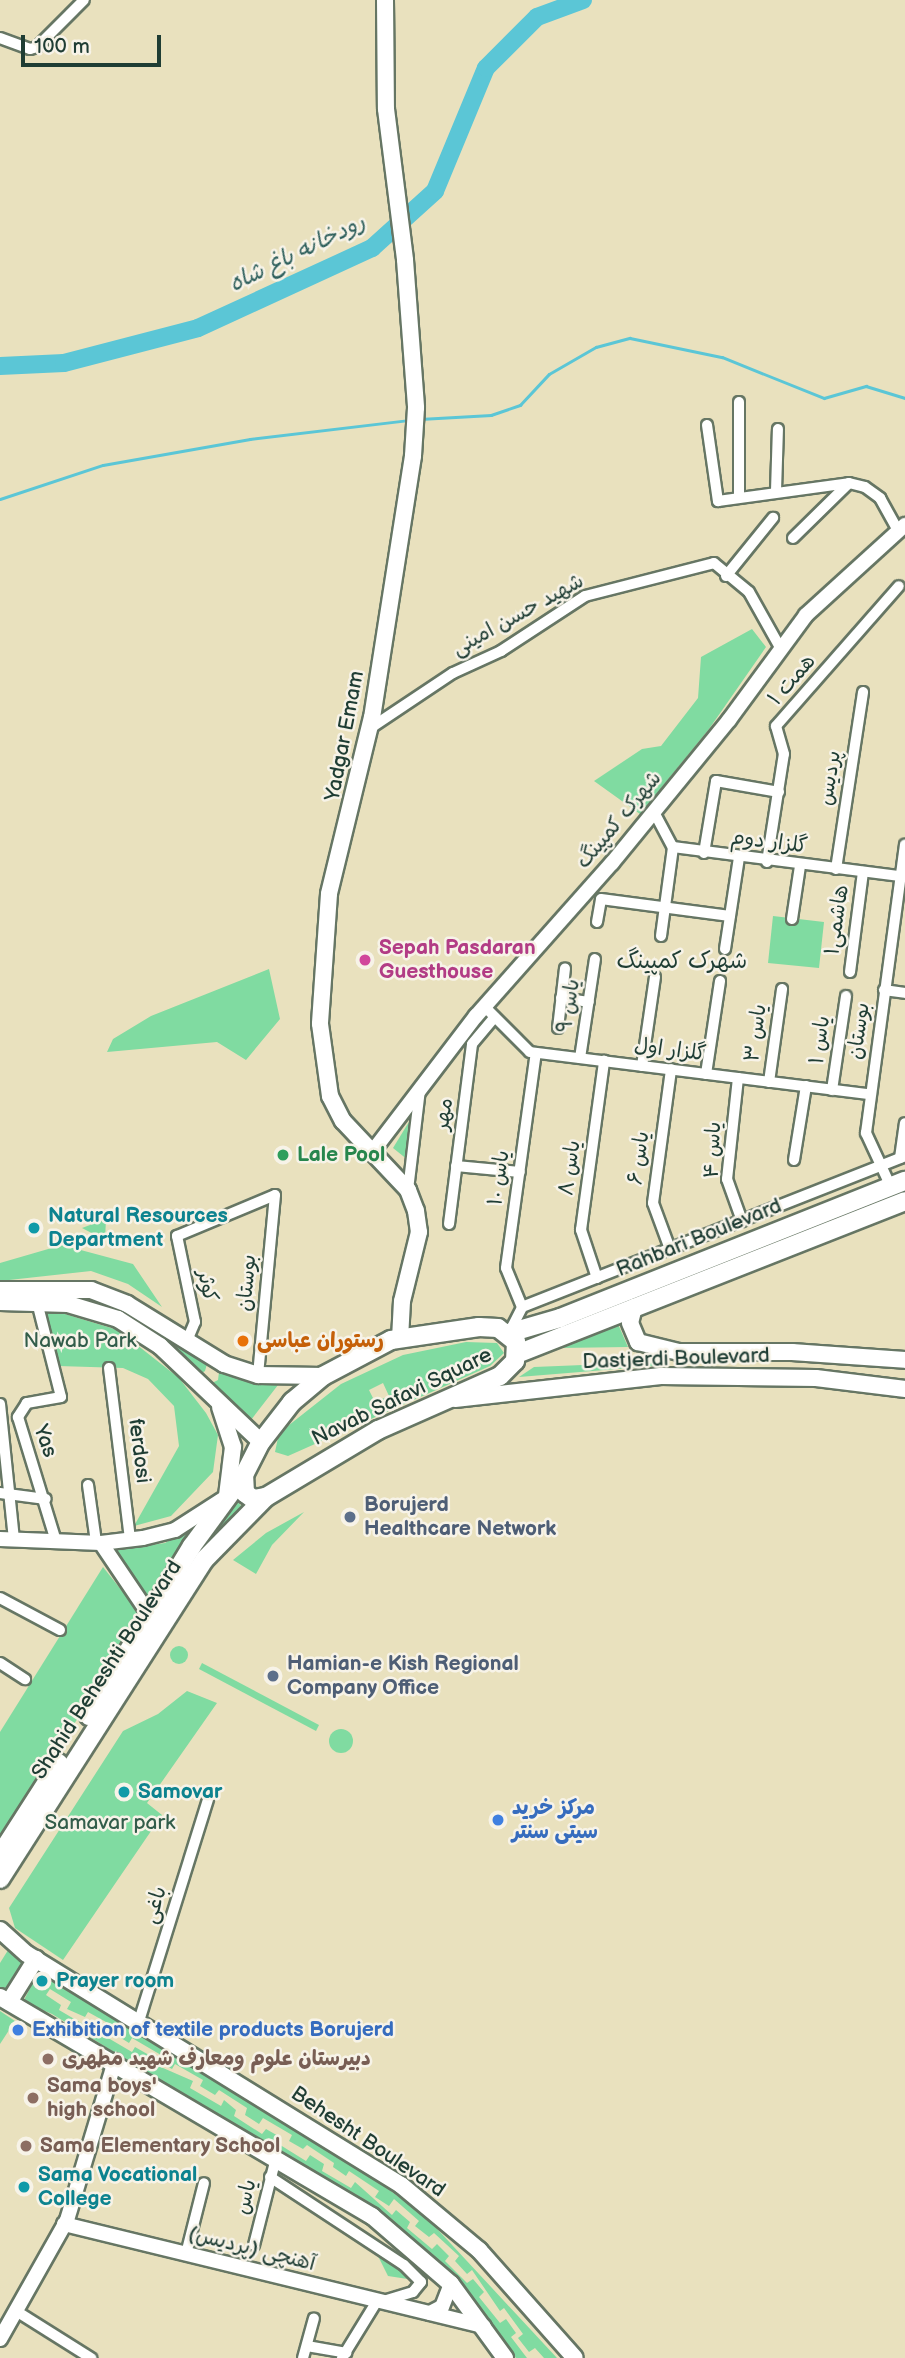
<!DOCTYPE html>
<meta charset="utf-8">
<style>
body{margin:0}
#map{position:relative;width:905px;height:2358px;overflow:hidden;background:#e9e1be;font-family:"Balsamiq Sans","Playpen Sans Arabic",sans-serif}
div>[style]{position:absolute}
.green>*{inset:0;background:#80dba1}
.round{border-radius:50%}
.stream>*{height:2.5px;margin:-1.25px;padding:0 1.25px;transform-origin:1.25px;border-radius:1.25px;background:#5bc6d6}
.river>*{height:18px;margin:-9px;padding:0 9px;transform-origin:9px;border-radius:9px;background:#5bc6d6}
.roads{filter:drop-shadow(2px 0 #667664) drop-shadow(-2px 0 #667664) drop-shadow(0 2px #667664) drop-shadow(0 -2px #667664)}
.minor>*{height:10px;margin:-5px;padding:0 5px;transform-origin:5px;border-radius:5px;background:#fff}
.tertiary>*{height:14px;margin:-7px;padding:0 7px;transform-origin:7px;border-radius:7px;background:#fff}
.secondary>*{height:16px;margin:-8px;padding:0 8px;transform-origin:8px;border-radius:8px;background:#fff}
.primary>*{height:18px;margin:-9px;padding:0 9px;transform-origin:9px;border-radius:9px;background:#fff}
.dots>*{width:19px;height:19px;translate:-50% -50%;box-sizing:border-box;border:4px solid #f7f3e8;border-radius:50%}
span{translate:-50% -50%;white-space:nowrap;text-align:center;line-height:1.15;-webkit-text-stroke:5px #f7f3e8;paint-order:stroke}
.street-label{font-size:21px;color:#1f3d34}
.hotel-label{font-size:21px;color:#b23c85;font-weight:700}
.left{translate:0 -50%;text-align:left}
.leisure-label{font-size:21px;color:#27864d;font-weight:700}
.culture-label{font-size:21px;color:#0d838f;font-weight:700}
.park-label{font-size:21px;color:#325d4a}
.food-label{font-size:21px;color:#c56008;font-weight:700}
.service-label{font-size:21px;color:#4e5e75;font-weight:700}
.shop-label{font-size:21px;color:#366cbe;font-weight:700}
.education-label{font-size:21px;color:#785e54;font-weight:700}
.water-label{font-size:23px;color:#2e5f5c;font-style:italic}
.neighbourhood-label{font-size:23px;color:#1f3d34}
.scale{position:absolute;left:21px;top:35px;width:140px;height:32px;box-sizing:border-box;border:4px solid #1f3d34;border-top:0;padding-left:9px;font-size:21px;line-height:24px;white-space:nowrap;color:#1f3d34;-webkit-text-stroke:5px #f7f3e8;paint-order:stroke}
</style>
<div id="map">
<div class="green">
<i style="clip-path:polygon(752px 629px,766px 647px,709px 729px,640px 814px,594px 781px,642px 749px,661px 746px,698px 698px,701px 657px)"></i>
<i style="clip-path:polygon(773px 916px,824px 922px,819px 968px,768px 963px)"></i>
<i style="clip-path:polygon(269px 969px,280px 1019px,246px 1060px,217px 1042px,107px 1052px,113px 1039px,151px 1016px)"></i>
<i style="clip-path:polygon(415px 1112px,408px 1160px,393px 1148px)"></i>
<i style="clip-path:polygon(106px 1219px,105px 1240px,82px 1228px)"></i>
<i style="clip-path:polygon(62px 1245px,133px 1264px,162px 1307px,128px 1284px,91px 1271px,0 1281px,0 1263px)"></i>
<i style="clip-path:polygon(96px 1297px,146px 1322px,207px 1364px,205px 1371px,199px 1375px,114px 1312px,94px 1304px)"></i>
<i style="clip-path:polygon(45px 1308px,118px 1330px,179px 1378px,206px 1413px,218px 1435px,213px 1472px,171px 1516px,134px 1526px,179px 1446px,174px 1406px,148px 1379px,123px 1368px,58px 1366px)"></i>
<i style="clip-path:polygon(618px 1324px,628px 1347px,559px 1348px)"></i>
<i style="clip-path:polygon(evenodd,466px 1342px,497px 1343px,504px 1353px,490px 1366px,288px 1456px,275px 1452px,279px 1433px,341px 1384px,403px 1355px,466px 1342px,383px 1383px,389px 1396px,375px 1402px,369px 1390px,383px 1383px)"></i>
<i style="clip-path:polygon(656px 1362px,654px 1366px,519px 1377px,534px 1367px)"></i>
<i style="clip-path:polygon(219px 1372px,245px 1381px,278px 1385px,247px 1425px,212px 1383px,218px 1380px)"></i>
<i style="clip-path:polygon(235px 1499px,244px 1509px,171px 1594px)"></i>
<i style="clip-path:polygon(304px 1512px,272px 1545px,256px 1574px,233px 1560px,266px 1533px)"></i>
<i style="clip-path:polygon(199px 1523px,151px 1600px,115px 1550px,165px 1543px)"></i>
<i style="clip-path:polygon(103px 1567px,142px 1616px,0 1842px,0 1732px)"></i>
<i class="round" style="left:170px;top:1646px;width:18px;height:18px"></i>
<i style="clip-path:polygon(202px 1663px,319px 1725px,316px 1731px,199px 1669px)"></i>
<i style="clip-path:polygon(187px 1691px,217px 1703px,147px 1803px,162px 1815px,63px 1960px,15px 1928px,9px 1908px,123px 1731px,158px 1714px)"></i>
<i class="round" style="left:329px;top:1729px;width:24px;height:24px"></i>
<i style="clip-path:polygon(10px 1947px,30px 1960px,9px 1994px,0 1988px,0 1963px)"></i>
<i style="clip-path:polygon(39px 1970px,376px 2180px,427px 2218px,557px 2358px,544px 2358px,535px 2348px,529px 2352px,518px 2338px,523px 2334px,504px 2308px,500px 2311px,472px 2270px,467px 2274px,455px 2261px,459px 2256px,434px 2233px,429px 2237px,415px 2226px,419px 2221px,394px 2199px,389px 2206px,375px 2197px,379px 2191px,349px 2171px,346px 2176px,333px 2167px,334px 2163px,307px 2145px,303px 2149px,289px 2141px,292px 2135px,263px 2118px,259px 2124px,245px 2115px,247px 2108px,219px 2090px,215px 2095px,200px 2086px,203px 2080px,175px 2064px,172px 2069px,157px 2061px,161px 2055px,132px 2038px,129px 2043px,113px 2033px,115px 2027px,88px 2012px,85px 2017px,67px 2009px,71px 2002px,50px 1989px,46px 1995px,61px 2005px,59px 2010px,88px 2027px,91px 2021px,106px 2030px,103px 2035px,132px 2052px,135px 2047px,149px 2055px,147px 2061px,193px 2081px,190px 2088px,221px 2106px,224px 2100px,236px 2110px,234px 2116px,262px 2134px,266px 2129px,280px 2137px,277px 2143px,306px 2161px,310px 2155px,324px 2164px,322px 2171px,351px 2188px,355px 2182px,392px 2215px,396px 2210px,410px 2222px,407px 2228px,432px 2249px,437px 2244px,449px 2256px,445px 2261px,467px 2283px,473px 2279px,484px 2292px,479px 2297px,500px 2323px,506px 2319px,516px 2333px,511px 2337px,527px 2358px,516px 2358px,477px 2304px,437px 2260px,390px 2221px,52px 2014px,23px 2002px)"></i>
<i style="clip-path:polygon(0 2011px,15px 2021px,0 2044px)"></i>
<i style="clip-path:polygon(375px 2250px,414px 2280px,388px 2276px)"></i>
</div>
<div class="stream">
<i style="left:420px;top:419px;width:71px;rotate:-3.2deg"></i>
<i style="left:491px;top:415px;width:31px;rotate:-19deg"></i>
<i style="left:520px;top:405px;width:42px;rotate:-46.9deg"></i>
<i style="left:549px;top:374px;width:54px;rotate:-29.9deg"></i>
<i style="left:596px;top:347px;width:35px;rotate:-15deg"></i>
<i style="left:630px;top:338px;width:94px;rotate:11.7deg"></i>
<i style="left:722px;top:357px;width:110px;rotate:21.9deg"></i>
<i style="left:824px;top:398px;width:44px;rotate:-15.9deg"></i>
<i style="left:866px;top:386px;width:41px;rotate:17.1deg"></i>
<i style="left:0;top:499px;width:108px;rotate:-18.3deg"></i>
<i style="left:103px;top:465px;width:149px;rotate:-10deg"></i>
<i style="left:250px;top:439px;width:161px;rotate:-6.8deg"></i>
</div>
<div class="river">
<i style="left:0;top:366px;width:64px;rotate:-2.7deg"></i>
<i style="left:64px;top:363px;width:138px;rotate:-14.6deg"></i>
<i style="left:198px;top:328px;width:192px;rotate:-24.7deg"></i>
<i style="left:372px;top:248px;width:85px;rotate:-42.1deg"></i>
<i style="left:435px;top:191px;width:133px;rotate:-67.5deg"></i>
<i style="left:486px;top:68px;width:72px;rotate:-45deg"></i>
<i style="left:537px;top:17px;width:49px;rotate:-20.3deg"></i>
</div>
<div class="roads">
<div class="minor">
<i style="left:0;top:38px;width:32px;rotate:20deg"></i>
<i style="left:30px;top:49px;width:7px;rotate:-16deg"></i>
<i style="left:37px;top:47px;width:66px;rotate:-45deg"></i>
<i style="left:739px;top:402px;width:95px;rotate:90deg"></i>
<i style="left:707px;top:425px;width:77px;rotate:81.8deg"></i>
<i style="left:718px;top:501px;width:132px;rotate:-7.8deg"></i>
<i style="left:849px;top:483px;width:16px;rotate:14deg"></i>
<i style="left:865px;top:487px;width:19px;rotate:36deg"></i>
<i style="left:880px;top:498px;width:38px;rotate:61deg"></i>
<i style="left:776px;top:491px;width:62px;rotate:-88.2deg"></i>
<i style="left:793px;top:538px;width:78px;rotate:-44.5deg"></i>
<i style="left:726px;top:576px;width:75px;rotate:-51deg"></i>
<i style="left:369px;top:729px;width:101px;rotate:-33.7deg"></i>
<i style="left:453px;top:673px;width:53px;rotate:-24.6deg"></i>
<i style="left:501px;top:651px;width:100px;rotate:-33.2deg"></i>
<i style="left:585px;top:596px;width:133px;rotate:-14.3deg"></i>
<i style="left:714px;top:563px;width:45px;rotate:39.6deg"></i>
<i style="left:749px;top:592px;width:65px;rotate:60.7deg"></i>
<i style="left:654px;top:812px;width:40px;rotate:62deg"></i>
<i style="left:673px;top:847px;width:229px;rotate:7.3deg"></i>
<i style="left:704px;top:853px;width:73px;rotate:-80.5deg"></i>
<i style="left:716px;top:781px;width:64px;rotate:9.9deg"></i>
<i style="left:767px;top:862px;width:109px;rotate:-81.1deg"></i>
<i style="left:784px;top:754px;width:29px;rotate:-106deg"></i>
<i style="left:776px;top:726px;width:186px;rotate:-48.7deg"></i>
<i style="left:836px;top:869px;width:179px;rotate:-81.3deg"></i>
<i style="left:792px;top:919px;width:54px;rotate:-81.4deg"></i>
<i style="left:597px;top:922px;width:23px;rotate:-80deg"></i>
<i style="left:601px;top:899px;width:130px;rotate:7.5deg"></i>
<i style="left:661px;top:936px;width:90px;rotate:-82.3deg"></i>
<i style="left:725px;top:949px;width:92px;rotate:-81.3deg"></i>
<i style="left:850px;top:972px;width:101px;rotate:-82.6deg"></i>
<i style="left:884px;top:990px;width:21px;rotate:8deg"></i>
<i style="left:561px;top:998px;width:28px;rotate:8deg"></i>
<i style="left:484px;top:1006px;width:65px;rotate:45deg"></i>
<i style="left:530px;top:1052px;width:342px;rotate:7.1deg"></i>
<i style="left:558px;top:1028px;width:60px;rotate:-83.3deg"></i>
<i style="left:580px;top:1058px;width:100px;rotate:-81.4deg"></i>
<i style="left:642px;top:1066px;width:90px;rotate:-81.7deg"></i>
<i style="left:706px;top:1074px;width:94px;rotate:-81.4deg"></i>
<i style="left:738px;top:1078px;width:102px;rotate:96.2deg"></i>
<i style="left:727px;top:1179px;width:45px;rotate:70.3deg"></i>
<i style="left:769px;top:1082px;width:94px;rotate:-82deg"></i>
<i style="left:832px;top:1090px;width:95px;rotate:-81.5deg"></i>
<i style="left:900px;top:1158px;width:35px;rotate:-82deg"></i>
<i style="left:794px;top:1160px;width:75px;rotate:-80.8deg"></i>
<i style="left:456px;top:1166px;width:64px;rotate:5.4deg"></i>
<i style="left:891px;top:1187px;width:60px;rotate:-114.8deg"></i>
<i style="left:866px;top:1133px;width:291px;rotate:-82.3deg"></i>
<i style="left:408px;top:1190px;width:102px;rotate:-83.2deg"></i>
<i style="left:449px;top:1224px;width:181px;rotate:-82.7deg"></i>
<i style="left:472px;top:1044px;width:35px;rotate:-50deg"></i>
<i style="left:670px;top:1249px;width:49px;rotate:-110.3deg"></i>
<i style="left:653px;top:1203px;width:135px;rotate:-82.3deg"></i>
<i style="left:597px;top:1278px;width:51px;rotate:-108.4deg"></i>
<i style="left:581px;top:1230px;width:171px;rotate:-82.2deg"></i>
<i style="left:37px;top:1302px;width:98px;rotate:75.8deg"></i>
<i style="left:61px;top:1397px;width:35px;rotate:170deg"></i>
<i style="left:27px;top:1403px;width:17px;rotate:123deg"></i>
<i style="left:18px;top:1417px;width:130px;rotate:73deg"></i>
<i style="left:522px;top:1307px;width:42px;rotate:-112.3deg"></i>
<i style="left:506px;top:1268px;width:217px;rotate:-82.1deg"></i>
<i style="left:509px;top:1333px;width:29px;rotate:-63deg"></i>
<i style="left:522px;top:1307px;width:412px;rotate:-21.5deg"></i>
<i style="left:186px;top:1343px;width:23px;rotate:-67deg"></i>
<i style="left:195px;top:1322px;width:88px;rotate:-101.8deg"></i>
<i style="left:177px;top:1236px;width:106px;rotate:-22.7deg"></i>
<i style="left:275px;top:1195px;width:181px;rotate:95.4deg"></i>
<i style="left:109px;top:1368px;width:173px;rotate:83deg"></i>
<i style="left:0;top:1404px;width:136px;rotate:84.1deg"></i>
<i style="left:88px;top:1485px;width:58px;rotate:82deg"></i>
<i style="left:0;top:1493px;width:46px;rotate:7.4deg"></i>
<i style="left:0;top:1598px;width:68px;rotate:28.1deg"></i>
<i style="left:0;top:1663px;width:30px;rotate:33deg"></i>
<i style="left:139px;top:2021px;width:232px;rotate:-72.7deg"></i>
<i style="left:270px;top:2177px;width:160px;rotate:33.3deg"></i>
<i style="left:404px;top:2265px;width:24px;rotate:45deg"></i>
<i style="left:421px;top:2282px;width:13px;rotate:129deg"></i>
<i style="left:413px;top:2292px;width:31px;rotate:163deg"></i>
<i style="left:254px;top:2245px;width:90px;rotate:-75.8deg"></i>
<i style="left:186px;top:2254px;width:73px;rotate:-75.8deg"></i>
<i style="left:16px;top:2311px;width:89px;rotate:32.1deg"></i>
<i style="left:307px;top:2346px;width:40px;rotate:10deg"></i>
<i style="left:303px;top:2358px;width:41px;rotate:-74.6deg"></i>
<i style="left:342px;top:2358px;width:67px;rotate:-58.4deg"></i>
</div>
<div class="tertiary">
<i style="left:373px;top:1151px;width:170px;rotate:-52.7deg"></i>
<i style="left:476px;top:1016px;width:205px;rotate:-48.4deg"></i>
<i style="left:612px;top:863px;width:185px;rotate:-50.7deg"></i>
<i style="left:729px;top:720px;width:130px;rotate:-53.7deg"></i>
<i style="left:806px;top:615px;width:134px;rotate:-42.3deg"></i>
<i style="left:0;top:1539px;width:101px;rotate:2.3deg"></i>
<i style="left:101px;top:1543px;width:42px;rotate:-6.8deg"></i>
<i style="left:143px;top:1538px;width:33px;rotate:-14deg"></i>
<i style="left:175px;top:1530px;width:57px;rotate:-32.9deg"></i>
<i style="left:101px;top:1543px;width:89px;rotate:56deg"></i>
<i style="left:64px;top:2224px;width:432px;rotate:13.7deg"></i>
<i style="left:430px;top:2313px;width:13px;rotate:-27deg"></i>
<i style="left:442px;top:2307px;width:25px;rotate:-69deg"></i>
<i style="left:0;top:2339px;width:137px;rotate:-60.6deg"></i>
<i style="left:67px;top:2220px;width:166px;rotate:-73.2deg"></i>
</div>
<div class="secondary">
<i style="left:385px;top:0;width:109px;rotate:89.5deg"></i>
<i style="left:386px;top:109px;width:152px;rotate:82.8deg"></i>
<i style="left:405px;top:260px;width:148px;rotate:85.7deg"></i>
<i style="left:416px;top:408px;width:48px;rotate:93.6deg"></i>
<i style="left:413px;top:456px;width:264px;rotate:98.9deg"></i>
<i style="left:372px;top:717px;width:182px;rotate:103.7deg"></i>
<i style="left:329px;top:894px;width:130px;rotate:94deg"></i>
<i style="left:320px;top:1024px;width:73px;rotate:82.1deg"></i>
<i style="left:330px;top:1096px;width:28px;rotate:63deg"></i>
<i style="left:343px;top:1121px;width:95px;rotate:46.7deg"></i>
<i style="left:408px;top:1190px;width:22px;rotate:69deg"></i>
<i style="left:416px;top:1211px;width:21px;rotate:82deg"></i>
<i style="left:419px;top:1232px;width:71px;rotate:103.8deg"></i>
<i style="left:402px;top:1301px;width:37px;rotate:93deg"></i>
<i style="left:0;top:1290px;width:91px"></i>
<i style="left:91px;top:1290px;width:39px;rotate:21deg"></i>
<i style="left:127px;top:1304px;width:114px;rotate:31.7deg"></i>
<i style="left:224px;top:1364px;width:36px;rotate:18deg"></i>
<i style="left:258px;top:1375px;width:65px;rotate:0.9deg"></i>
<i style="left:0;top:1302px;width:68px;rotate:1.7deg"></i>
<i style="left:68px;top:1304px;width:52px;rotate:16.7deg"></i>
<i style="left:118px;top:1319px;width:50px;rotate:32.7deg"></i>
<i style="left:160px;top:1346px;width:139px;rotate:43.5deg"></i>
<i style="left:634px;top:1307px;width:16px;rotate:104deg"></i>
<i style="left:630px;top:1323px;width:21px;rotate:67deg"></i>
<i style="left:638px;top:1342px;width:42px;rotate:13.7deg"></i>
<i style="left:679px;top:1352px;width:113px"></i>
<i style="left:792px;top:1352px;width:113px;rotate:4deg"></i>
<i style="left:455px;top:1399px;width:207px;rotate:-6.4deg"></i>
<i style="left:661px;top:1376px;width:155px;rotate:0.7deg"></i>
<i style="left:816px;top:1378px;width:90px;rotate:7deg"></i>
<i style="left:220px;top:1407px;width:42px;rotate:72deg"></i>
<i style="left:233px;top:1447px;width:49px;rotate:97deg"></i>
<i style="left:0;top:1930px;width:36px;rotate:42deg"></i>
<i style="left:27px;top:1954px;width:440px;rotate:31.7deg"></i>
<i style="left:401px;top:2185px;width:102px;rotate:39.8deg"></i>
<i style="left:479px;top:2250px;width:144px;rotate:48.4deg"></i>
<i style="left:0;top:1997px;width:432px;rotate:30.5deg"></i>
<i style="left:372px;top:2216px;width:104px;rotate:40.7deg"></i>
<i style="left:451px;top:2284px;width:92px;rotate:53.9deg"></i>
<i style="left:9px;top:2002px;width:51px;rotate:-57.9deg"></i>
</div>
<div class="primary">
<i style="left:479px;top:1327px;width:19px;rotate:3deg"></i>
<i style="left:498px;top:1328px;width:23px;rotate:38deg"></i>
<i style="left:516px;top:1342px;width:19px;rotate:93deg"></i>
<i style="left:515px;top:1361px;width:21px;rotate:135deg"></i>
<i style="left:500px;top:1376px;width:133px;rotate:156.1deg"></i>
<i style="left:378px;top:1430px;width:131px;rotate:149.1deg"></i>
<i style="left:266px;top:1497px;width:13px;rotate:171deg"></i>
<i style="left:253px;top:1499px;width:10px;rotate:-143deg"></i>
<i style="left:245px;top:1493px;width:18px;rotate:-93deg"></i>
<i style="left:244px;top:1475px;width:37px;rotate:-63deg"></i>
<i style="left:261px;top:1442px;width:51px;rotate:-52.2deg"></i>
<i style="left:292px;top:1402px;width:40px;rotate:-40deg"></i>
<i style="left:323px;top:1376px;width:77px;rotate:-27.9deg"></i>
<i style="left:391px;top:1340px;width:89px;rotate:-8.4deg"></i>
<i style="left:509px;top:1333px;width:53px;rotate:-16.4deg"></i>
<i style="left:560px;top:1318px;width:371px;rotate:-21.7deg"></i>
<i style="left:517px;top:1354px;width:417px;rotate:-21.5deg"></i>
<i style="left:89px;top:1716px;width:199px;rotate:-58.8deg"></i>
<i style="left:192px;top:1546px;width:88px;rotate:-53.8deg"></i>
<i style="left:0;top:1855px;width:109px;rotate:-57.3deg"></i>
<i style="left:0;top:1879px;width:380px;rotate:-57.4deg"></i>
<i style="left:205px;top:1559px;width:87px;rotate:-45.5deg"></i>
</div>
</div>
<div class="dots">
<i style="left:365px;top:960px;background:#d1479c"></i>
<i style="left:283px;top:1155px;background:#2e9e5b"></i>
<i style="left:34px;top:1228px;background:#0f9aa8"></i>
<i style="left:243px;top:1341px;background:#e8710a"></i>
<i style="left:350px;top:1517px;background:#5c6f8a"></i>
<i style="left:273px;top:1676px;background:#5c6f8a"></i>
<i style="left:124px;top:1792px;background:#0f9aa8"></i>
<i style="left:498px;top:1820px;background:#3f7fe0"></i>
<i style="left:42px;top:1981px;background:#0f9aa8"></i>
<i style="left:18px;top:2030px;background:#3f7fe0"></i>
<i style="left:48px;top:2059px;background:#8d6e63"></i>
<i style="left:33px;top:2098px;background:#8d6e63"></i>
<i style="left:26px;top:2146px;background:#8d6e63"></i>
<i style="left:24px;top:2187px;background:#0f9aa8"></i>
</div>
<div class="street-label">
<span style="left:518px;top:615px;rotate:-29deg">شهید حسن امینی</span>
<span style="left:792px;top:680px;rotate:-49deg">همت ۱</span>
<span style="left:345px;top:736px;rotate:-79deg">Yadgar Emam</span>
<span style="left:830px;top:778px;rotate:-81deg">پردیس</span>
<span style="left:619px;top:820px;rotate:-50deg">شهرک کمپینگ</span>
<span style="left:769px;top:842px;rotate:7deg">گلزار دوم</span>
<span style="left:837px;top:920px;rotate:-82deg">هاشمی۱</span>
<span style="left:569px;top:1006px;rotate:-81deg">یاس ۹</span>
<span style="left:859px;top:1031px;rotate:-82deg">بوستان</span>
<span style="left:756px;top:1033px;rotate:-82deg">یاس ۳</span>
<span style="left:820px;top:1040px;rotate:-82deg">یاس ۱</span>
<span style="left:670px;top:1050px;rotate:7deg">گلزار اول</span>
<span style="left:444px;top:1114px;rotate:-82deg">مهر</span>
<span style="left:713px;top:1150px;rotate:-87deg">یاس ۴</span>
<span style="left:639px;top:1158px;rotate:-82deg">یاس ۶</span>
<span style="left:570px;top:1168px;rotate:-82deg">یاس ۸</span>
<span style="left:499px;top:1178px;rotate:-82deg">یاس ۱۰</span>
<span style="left:699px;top:1238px;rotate:-22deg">Rahbari Boulevard</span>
<span style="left:247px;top:1283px;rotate:-85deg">بوستان</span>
<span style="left:207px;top:1286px;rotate:78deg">کوثر</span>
<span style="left:676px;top:1359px;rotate:-2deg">Dastjerdi Boulevard</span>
<span style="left:402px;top:1397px;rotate:-26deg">Navab Safavi Square</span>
<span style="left:45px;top:1441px;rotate:70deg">Yas</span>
<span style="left:139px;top:1451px;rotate:83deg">ferdosi</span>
<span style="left:107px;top:1670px;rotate:-57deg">Shahid Beheshti Boulevard</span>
<span style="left:155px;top:1905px;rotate:-73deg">باغی</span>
<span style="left:368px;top:2142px;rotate:34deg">Behesht Boulevard</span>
<span style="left:246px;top:2197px;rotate:-77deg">یاس</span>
<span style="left:252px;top:2249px;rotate:14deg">آهنچی (پردیس)</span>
</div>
<div class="hotel-label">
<span class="left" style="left:379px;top:960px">Sepah Pasdaran<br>Guesthouse</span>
</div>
<div class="leisure-label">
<span class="left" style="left:297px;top:1155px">Lale Pool</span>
</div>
<div class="culture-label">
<span class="left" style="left:48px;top:1228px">Natural Resources<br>Department</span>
<span class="left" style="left:138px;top:1792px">Samovar</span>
<span class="left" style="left:56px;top:1981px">Prayer room</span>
<span class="left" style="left:38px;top:2187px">Sama Vocational<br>College</span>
</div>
<div class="park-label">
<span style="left:80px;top:1341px">Nawab Park</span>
<span style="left:110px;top:1823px">Samavar park</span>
</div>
<div class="food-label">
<span class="left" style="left:257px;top:1341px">رستوران عباسی</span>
</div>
<div class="service-label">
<span class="left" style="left:364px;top:1517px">Borujerd<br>Healthcare Network</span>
<span class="left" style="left:287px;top:1676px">Hamian-e Kish Regional<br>Company Office</span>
</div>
<div class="shop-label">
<span class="left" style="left:512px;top:1820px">مرکز خرید<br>سیتی سنتر</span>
<span class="left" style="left:32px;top:2030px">Exhibition of textile products Borujerd</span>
</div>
<div class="education-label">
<span class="left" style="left:62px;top:2059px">دبیرستان علوم ومعارف شهید مطهری</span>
<span class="left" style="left:47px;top:2098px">Sama boys'<br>high school</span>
<span class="left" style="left:40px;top:2146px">Sama Elementary School</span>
</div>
<div class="water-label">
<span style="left:297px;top:253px;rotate:-26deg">رودخانه باغ شاه</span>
</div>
<div class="neighbourhood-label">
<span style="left:682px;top:961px">شهرک کمپینگ</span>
</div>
<div class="scale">100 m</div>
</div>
